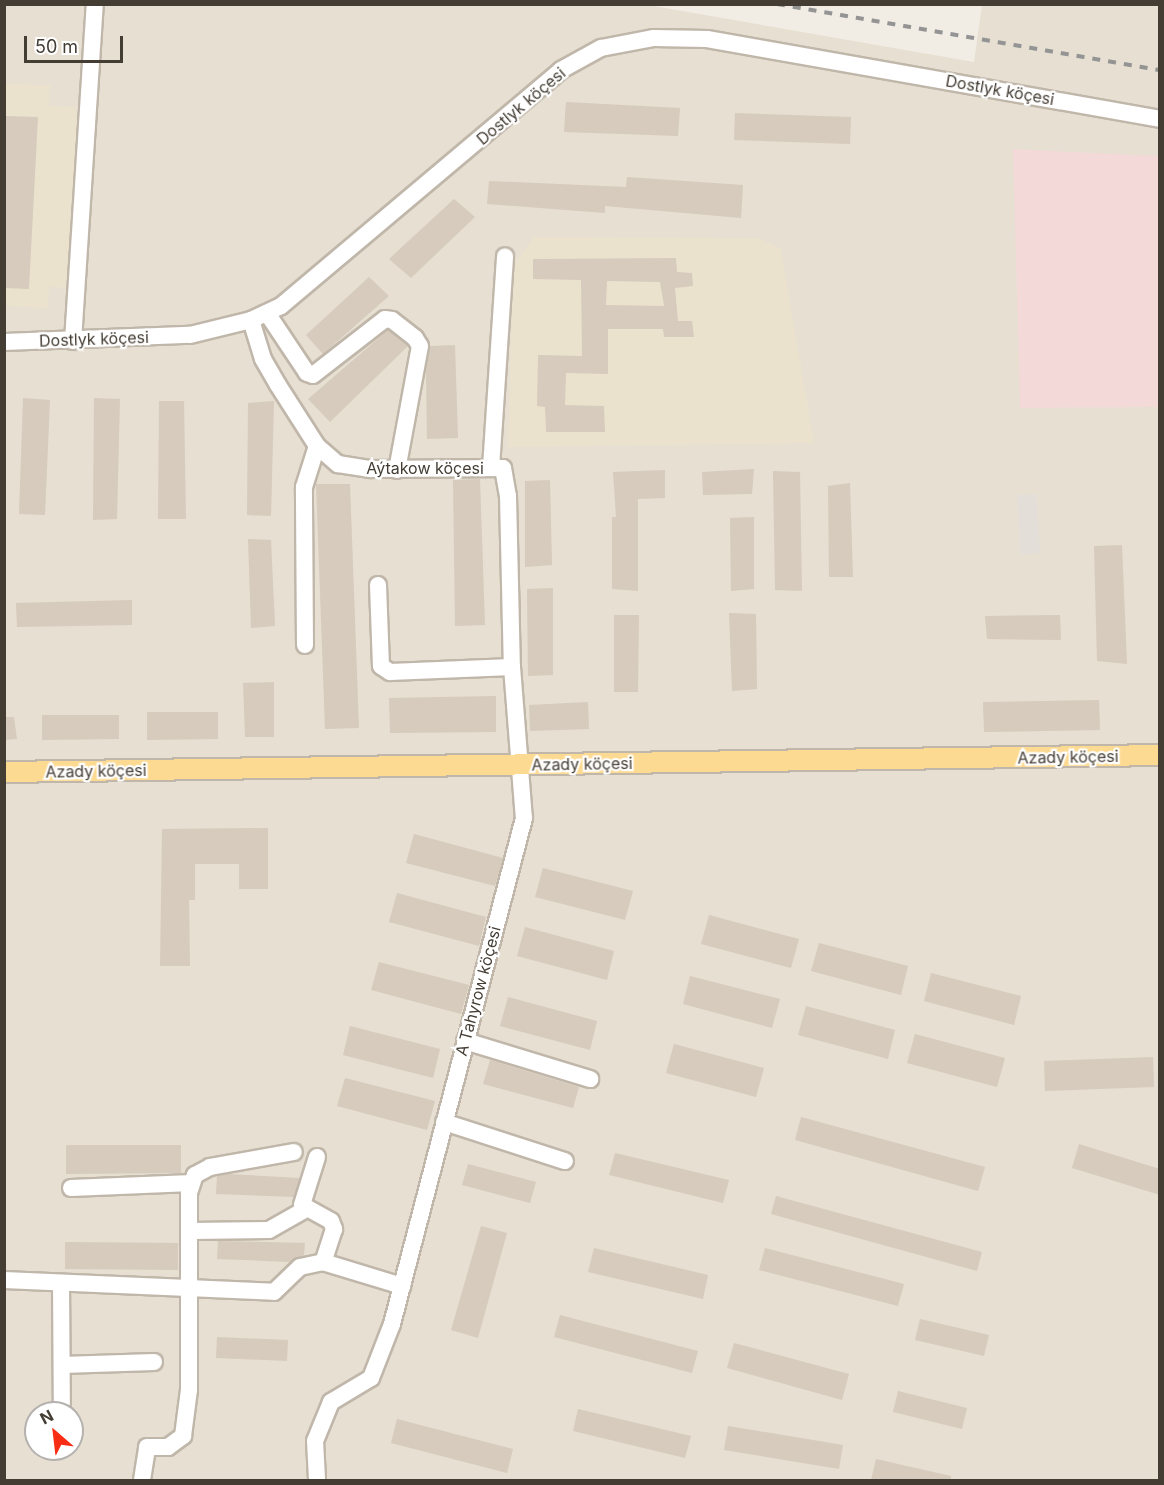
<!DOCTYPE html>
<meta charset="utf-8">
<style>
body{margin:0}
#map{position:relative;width:1164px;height:1485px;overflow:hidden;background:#f2ede4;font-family:Inter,sans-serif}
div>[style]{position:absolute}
.residential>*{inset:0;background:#e6dfd2}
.industrial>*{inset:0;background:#e4ded9}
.education>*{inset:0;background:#ebe2ce}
.medical>*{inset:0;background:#f3d9d7}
.building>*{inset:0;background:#d6cbbc}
.roads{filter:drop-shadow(2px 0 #c0b7aa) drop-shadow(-2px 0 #c0b7aa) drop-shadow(0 2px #c0b7aa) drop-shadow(0 -2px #c0b7aa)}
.minor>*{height:16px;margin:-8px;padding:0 8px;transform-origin:8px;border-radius:8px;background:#fff}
.major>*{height:20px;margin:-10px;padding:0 10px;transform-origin:10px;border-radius:10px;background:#fdda91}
.rail>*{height:4px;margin-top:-2px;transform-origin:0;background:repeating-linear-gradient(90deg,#949494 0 8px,transparent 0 16px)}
span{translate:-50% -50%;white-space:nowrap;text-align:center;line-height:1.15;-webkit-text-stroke:4.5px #fff;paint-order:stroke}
.street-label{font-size:16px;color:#443d34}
.frame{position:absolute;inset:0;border:6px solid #443d34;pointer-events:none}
.north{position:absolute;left:24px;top:1401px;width:60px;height:60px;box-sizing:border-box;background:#fff;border:2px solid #b4b1ae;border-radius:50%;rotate:332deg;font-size:16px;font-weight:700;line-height:24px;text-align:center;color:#443d34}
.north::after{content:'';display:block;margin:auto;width:21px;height:27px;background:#f82d14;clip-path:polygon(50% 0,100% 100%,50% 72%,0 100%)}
.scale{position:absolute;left:24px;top:36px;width:99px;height:27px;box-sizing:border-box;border:3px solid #443d34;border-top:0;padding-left:8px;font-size:18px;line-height:21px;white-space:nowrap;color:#443d34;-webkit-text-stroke:4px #fff;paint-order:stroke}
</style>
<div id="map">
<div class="residential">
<i style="clip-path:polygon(evenodd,5px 5px,648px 5px,974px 62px,982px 5px,1159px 5px,1159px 1480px,5px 1480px,5px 5px,36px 1413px,72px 1413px,72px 1449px,36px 1449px,36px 1413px)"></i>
</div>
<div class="industrial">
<i style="clip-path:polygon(1037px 494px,1040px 553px,1020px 555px,1017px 495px)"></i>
</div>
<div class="education">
<i style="clip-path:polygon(5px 84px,50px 85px,49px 106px,77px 107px,70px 288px,49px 287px,48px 308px,5px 306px)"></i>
<i style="clip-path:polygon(534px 237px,758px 238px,781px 249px,814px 443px,508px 447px,513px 266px)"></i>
</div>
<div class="medical">
<i style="clip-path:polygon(1013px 149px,1159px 156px,1159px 407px,1020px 408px)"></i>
</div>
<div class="building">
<i style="clip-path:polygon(566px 102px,680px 108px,678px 136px,564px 132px)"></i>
<i style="clip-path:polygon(735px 113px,851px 117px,850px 144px,734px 140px)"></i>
<i style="clip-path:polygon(6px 116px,38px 117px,29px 289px,4px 288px)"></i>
<i style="clip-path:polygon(627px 177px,743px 185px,741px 218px,605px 206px,605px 213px,487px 204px,489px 181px,626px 187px)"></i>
<i style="clip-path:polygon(454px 199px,475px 217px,411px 278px,389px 259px)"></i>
<i style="clip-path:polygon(evenodd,676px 258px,677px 272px,692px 273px,693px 286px,675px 288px,678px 321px,692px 321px,694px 337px,664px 337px,663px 329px,608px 329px,608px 374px,566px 373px,565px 405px,604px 406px,605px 432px,546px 432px,545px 407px,537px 406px,538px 355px,582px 356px,581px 280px,533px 279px,533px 259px,676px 258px,607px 281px,660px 282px,664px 306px,606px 305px,607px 281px)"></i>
<i style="clip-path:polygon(369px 277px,389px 296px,323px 354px,306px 335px)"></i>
<i style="clip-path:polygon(388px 330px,408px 346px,330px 422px,308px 399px)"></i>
<i style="clip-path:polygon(455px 345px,458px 438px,427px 439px,426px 371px,430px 346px)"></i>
<i style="clip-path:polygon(23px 398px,50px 400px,45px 515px,19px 514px)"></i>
<i style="clip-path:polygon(94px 398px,120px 399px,117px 519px,93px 520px)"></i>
<i style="clip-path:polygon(159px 401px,184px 401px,186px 519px,158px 519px)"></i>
<i style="clip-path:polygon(274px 401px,271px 516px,247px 515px,248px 403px)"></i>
<i style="clip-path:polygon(754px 469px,752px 494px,703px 495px,702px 472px)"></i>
<i style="clip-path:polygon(665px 470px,665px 498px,638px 499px,638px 591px,612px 589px,612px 517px,616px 517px,613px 472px)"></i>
<i style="clip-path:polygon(773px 471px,800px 472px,802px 591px,775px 590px)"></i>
<i style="clip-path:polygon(480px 479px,485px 625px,455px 626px,453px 480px)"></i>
<i style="clip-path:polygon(550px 480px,552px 565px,525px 567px,525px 481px)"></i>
<i style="clip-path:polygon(850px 483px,853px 577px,829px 577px,828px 486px)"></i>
<i style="clip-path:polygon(316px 484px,350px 484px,359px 728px,325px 729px)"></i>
<i style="clip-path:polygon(754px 517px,754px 589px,731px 591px,730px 518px)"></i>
<i style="clip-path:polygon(248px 539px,271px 540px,275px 626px,251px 628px)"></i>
<i style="clip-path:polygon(1122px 545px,1127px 664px,1097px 661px,1094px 546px)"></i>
<i style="clip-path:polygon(553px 588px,553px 675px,528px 676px,527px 589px)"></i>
<i style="clip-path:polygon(132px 600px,132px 625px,17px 627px,16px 603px)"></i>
<i style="clip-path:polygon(729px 613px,756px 614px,757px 689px,732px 691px)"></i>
<i style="clip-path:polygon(614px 615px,639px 615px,638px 692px,614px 692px)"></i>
<i style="clip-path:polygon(1060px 615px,1061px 640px,987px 639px,985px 616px)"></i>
<i style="clip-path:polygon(274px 682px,274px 737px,245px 737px,243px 683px)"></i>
<i style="clip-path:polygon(496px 696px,496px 732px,390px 733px,389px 698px)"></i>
<i style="clip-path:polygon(1099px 700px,1100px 730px,984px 732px,983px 702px)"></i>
<i style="clip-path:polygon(588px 702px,589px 729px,530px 731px,529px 705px)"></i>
<i style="clip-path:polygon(147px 712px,218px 712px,218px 739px,147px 740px)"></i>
<i style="clip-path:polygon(42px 715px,119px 715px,119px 739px,42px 740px)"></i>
<i style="clip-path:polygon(4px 717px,14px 717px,17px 739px,4px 740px)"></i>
<i style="clip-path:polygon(268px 828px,268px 889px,239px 889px,239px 864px,195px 864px,195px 900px,189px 900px,190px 966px,160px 966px,162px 829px)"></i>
<i style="clip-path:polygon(414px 834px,503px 858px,495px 886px,406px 863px)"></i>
<i style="clip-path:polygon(543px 868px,633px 891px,625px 920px,535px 897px)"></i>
<i style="clip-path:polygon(397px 893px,486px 917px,479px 946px,389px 922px)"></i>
<i style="clip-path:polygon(709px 915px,799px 939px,791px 968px,701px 944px)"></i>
<i style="clip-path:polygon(525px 927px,614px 951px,607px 980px,517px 956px)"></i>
<i style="clip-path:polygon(819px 943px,908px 966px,901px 995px,811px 971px)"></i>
<i style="clip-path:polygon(379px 962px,469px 985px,461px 1014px,371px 990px)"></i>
<i style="clip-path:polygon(931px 973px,1021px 996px,1014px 1025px,924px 1001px)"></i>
<i style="clip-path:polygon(690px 976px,780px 999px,772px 1028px,683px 1004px)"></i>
<i style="clip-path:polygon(508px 997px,597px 1021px,590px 1050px,500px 1026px)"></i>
<i style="clip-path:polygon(806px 1006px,895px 1030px,888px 1059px,798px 1035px)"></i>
<i style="clip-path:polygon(350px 1026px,440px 1049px,433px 1078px,343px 1055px)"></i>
<i style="clip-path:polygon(915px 1034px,1005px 1058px,997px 1087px,907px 1063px)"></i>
<i style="clip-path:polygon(674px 1044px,764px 1068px,756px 1097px,666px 1073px)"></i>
<i style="clip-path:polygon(1153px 1057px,1154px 1087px,1045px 1091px,1044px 1061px)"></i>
<i style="clip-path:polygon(490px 1060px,579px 1087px,573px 1108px,483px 1084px)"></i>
<i style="clip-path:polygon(345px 1078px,435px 1101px,427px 1130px,337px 1106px)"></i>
<i style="clip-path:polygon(801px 1117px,985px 1167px,978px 1191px,795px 1140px)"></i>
<i style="clip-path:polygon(1079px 1144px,1160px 1169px,1160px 1195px,1072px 1168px)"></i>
<i style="clip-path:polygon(66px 1145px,181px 1145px,181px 1173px,66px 1174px)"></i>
<i style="clip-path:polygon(615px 1153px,729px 1180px,723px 1203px,609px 1175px)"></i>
<i style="clip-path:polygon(468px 1164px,536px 1182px,530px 1203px,462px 1185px)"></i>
<i style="clip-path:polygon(228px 1174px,300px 1178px,294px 1197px,216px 1194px,217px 1176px)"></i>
<i style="clip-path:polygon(776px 1196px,982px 1252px,977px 1271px,771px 1214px)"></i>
<i style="clip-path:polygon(481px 1226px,507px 1233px,478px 1338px,451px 1330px)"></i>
<i style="clip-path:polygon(218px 1241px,305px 1243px,304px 1255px,290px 1262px,217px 1259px)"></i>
<i style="clip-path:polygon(65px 1242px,178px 1243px,178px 1270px,65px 1269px)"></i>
<i style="clip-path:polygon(594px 1248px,708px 1275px,703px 1299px,588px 1272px)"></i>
<i style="clip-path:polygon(765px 1248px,904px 1284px,898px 1306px,759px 1270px)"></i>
<i style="clip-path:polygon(560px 1315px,698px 1351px,692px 1373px,554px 1337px)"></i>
<i style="clip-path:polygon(920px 1319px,989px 1335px,984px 1356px,915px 1340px)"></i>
<i style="clip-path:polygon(217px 1337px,288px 1340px,287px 1361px,216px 1358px)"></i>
<i style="clip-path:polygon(734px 1343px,849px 1374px,842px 1400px,727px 1368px)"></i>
<i style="clip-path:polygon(898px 1391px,967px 1408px,962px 1429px,893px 1412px)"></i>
<i style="clip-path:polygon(578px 1409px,691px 1436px,685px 1458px,573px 1431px)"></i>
<i style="clip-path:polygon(397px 1419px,513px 1449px,507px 1473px,391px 1443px)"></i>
<i style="clip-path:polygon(728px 1426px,843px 1445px,839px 1469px,724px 1450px)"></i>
<i style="clip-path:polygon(876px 1459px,951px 1476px,951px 1480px,871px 1480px)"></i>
</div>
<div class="roads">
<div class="minor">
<i style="left:267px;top:313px;width:72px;rotate:56.3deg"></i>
<i style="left:307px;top:373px;width:6px;rotate:18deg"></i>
<i style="left:313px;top:375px;width:91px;rotate:-37.9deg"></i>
<i style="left:385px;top:319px;width:7px;rotate:8deg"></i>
<i style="left:392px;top:320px;width:29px;rotate:38deg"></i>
<i style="left:415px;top:338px;width:9px;rotate:58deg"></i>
<i style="left:420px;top:346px;width:126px;rotate:100.5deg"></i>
<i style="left:251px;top:320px;width:41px;rotate:72.9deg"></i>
<i style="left:263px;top:359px;width:30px;rotate:60deg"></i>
<i style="left:278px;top:385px;width:72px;rotate:57.4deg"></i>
<i style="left:317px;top:446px;width:28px;rotate:41deg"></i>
<i style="left:338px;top:464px;width:33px;rotate:9deg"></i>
<i style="left:371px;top:469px;width:132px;rotate:-0.4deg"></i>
<i style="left:503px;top:468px;width:28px;rotate:80deg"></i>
<i style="left:508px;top:496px;width:171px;rotate:88.7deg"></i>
<i style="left:512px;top:667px;width:151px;rotate:85.5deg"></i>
<i style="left:524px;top:818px;width:523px;rotate:104.62deg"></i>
<i style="left:392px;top:1324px;width:58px;rotate:111.3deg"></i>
<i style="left:371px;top:1378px;width:47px;rotate:149deg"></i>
<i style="left:331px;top:1402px;width:42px;rotate:112.3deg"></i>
<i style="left:315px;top:1441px;width:39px;rotate:87deg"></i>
<i style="left:73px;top:341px;width:338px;rotate:-86.3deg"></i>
<i style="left:4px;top:342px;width:186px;rotate:-2.2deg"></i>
<i style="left:190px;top:335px;width:63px;rotate:-13.8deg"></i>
<i style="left:251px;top:320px;width:33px;rotate:-25deg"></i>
<i style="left:281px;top:306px;width:366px;rotate:-40.1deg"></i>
<i style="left:561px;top:70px;width:46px;rotate:-28.8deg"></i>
<i style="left:601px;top:48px;width:54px;rotate:-10.7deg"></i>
<i style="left:654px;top:38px;width:53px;rotate:1.1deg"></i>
<i style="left:707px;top:39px;width:460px;rotate:10deg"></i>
<i style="left:491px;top:468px;width:212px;rotate:-86.2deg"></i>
<i style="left:378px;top:585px;width:81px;rotate:87.9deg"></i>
<i style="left:381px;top:666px;width:11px;rotate:34deg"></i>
<i style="left:390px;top:672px;width:122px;rotate:-2.3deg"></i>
<i style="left:305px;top:645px;width:158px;rotate:-90.4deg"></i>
<i style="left:304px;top:487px;width:43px;rotate:-72.4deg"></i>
<i style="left:465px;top:1041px;width:131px;rotate:16.9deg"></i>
<i style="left:444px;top:1122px;width:127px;rotate:17.9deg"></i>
<i style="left:317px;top:1157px;width:50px;rotate:107.4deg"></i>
<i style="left:302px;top:1205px;width:33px;rotate:29deg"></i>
<i style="left:331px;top:1221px;width:9px;rotate:69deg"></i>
<i style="left:334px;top:1229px;width:35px;rotate:108deg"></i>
<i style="left:71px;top:1188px;width:121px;rotate:-2.4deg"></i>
<i style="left:190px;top:1231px;width:79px;rotate:-0.7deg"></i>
<i style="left:269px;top:1230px;width:40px;rotate:-29.7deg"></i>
<i style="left:4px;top:1280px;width:270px;rotate:2.5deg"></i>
<i style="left:274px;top:1292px;width:36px;rotate:-44deg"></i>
<i style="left:300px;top:1267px;width:24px;rotate:-12deg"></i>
<i style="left:323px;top:1262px;width:83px;rotate:16.9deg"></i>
<i style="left:61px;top:1283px;width:130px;rotate:89.6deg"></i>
<i style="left:62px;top:1365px;width:92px;rotate:-1.9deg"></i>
<i style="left:142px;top:1480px;width:33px;rotate:-81deg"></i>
<i style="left:147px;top:1447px;width:21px"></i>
<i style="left:168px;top:1447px;width:19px;rotate:-36deg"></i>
<i style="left:183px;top:1436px;width:46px;rotate:-82.6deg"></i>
<i style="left:189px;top:1390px;width:197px;rotate:-90deg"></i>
<i style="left:189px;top:1193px;width:19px;rotate:-72deg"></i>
<i style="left:195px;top:1175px;width:17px;rotate:-28deg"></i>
<i style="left:210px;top:1167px;width:85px;rotate:-10.1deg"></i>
</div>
<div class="major">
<i style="left:4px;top:772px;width:1156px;rotate:-0.84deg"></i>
</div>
</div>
<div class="rail">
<i style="left:777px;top:4px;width:389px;rotate:9.8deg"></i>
</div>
<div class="street-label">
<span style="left:1000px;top:90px;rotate:10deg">Dostlyk köçesi</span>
<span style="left:521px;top:106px;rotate:-40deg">Dostlyk köçesi</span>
<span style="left:94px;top:339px;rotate:-2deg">Dostlyk köçesi</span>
<span style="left:425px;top:468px">Aýtakow köçesi</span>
<span style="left:1068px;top:757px;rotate:-1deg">Azady köçesi</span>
<span style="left:582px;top:764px;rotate:-1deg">Azady köçesi</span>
<span style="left:96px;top:771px;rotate:-1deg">Azady köçesi</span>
<span style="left:478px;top:991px;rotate:-75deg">A Tahyrow köçesi</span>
</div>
<div class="frame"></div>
<div class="north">N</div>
<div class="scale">50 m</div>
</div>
